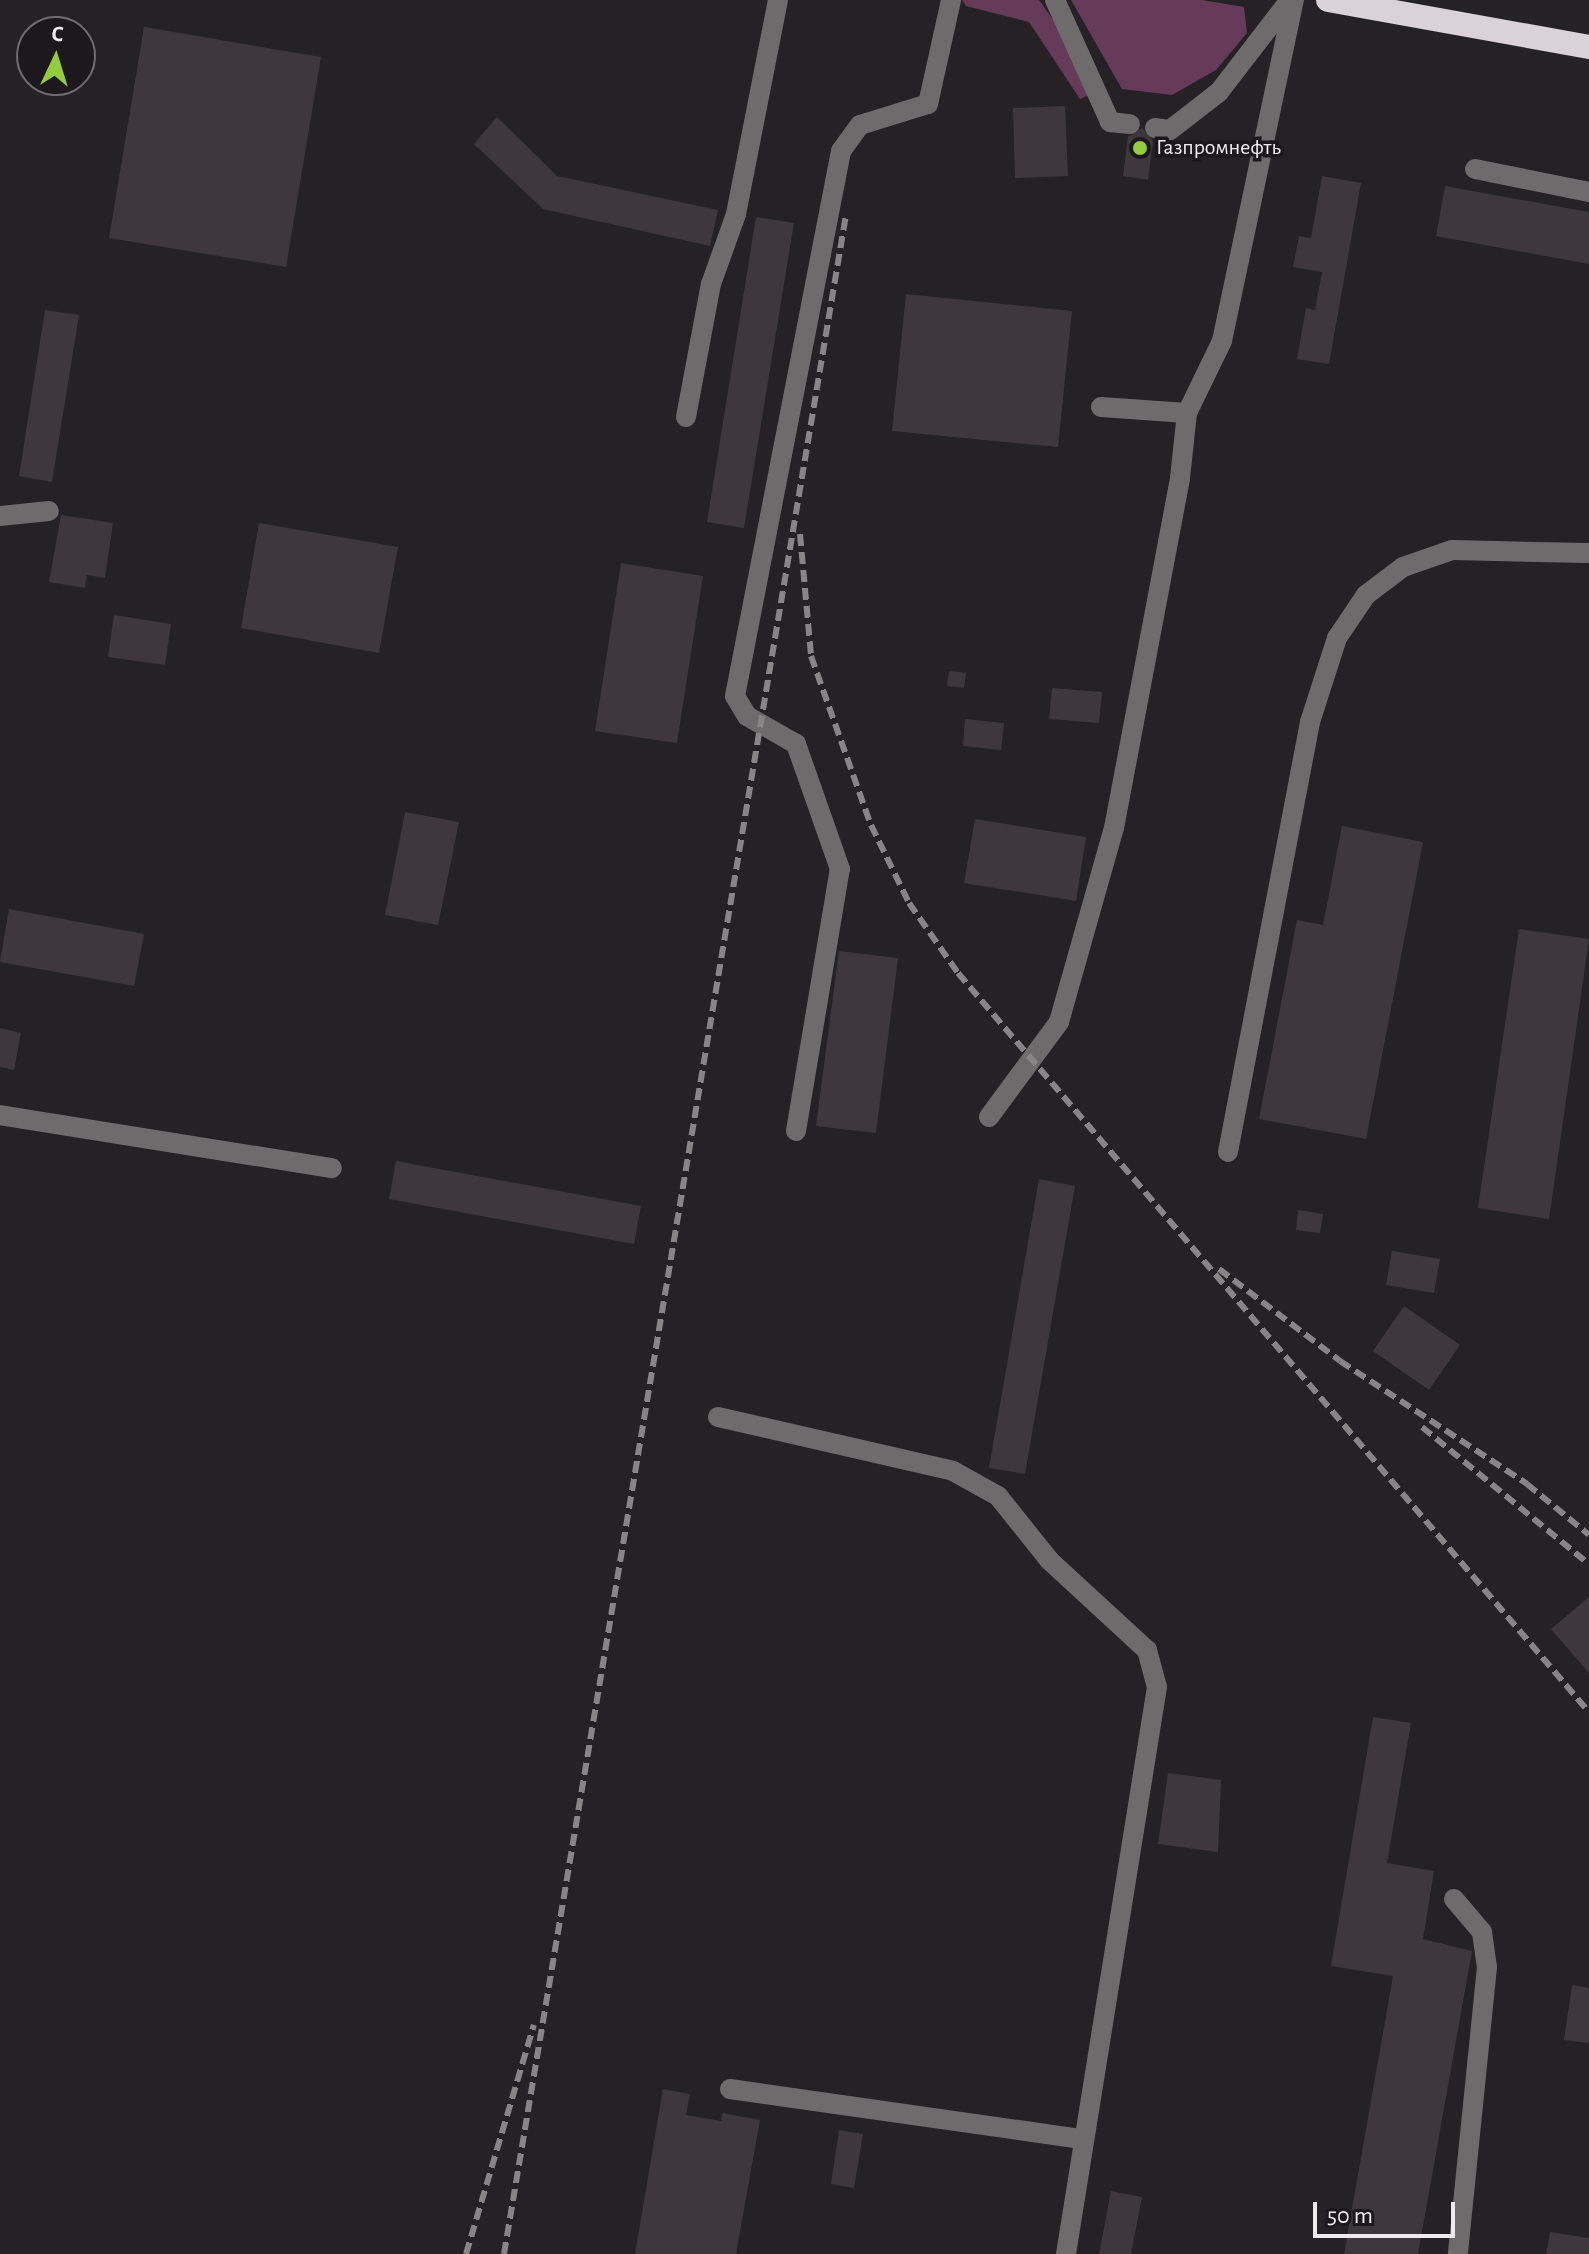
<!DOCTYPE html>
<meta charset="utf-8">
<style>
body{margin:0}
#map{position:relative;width:1589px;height:2254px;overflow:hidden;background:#262124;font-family:"Alegreya Sans",sans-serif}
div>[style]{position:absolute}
.green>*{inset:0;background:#653b59}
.building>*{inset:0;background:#3e383c}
.minor>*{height:20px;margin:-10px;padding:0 10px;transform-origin:10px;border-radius:10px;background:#6e6b6d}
.highway>*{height:24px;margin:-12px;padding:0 12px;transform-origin:12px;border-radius:12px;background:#d9d2d6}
.rail>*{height:6px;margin-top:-3px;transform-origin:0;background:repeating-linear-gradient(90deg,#898587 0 12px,transparent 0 18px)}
.dots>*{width:22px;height:22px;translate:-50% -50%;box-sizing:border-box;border:4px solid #1d181b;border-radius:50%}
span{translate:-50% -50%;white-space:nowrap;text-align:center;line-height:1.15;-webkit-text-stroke:7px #1d181b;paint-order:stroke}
.poi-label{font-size:22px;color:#eeebed}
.left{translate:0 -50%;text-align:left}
.north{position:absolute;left:16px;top:16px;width:80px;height:80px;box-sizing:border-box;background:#1d181b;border:2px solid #716c6f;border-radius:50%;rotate:4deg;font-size:22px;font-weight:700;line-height:32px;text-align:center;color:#eeebed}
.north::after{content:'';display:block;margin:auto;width:28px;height:36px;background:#93cc3d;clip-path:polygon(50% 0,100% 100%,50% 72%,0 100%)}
.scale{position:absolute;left:1313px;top:2202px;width:142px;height:36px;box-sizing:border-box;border:4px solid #eeebed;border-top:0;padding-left:10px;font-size:24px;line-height:28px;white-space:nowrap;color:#eeebed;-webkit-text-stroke:6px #1d181b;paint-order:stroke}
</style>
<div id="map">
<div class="green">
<i style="clip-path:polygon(962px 0,1039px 0,1059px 28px,1089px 95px,1080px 99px,1029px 22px,966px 6px)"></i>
<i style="clip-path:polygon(1071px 0,1202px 0,1244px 7px,1247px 33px,1216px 70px,1172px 95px,1122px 89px)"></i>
</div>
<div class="building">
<i style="clip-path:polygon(144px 27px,321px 57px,286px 267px,109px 238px)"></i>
<i style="clip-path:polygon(1065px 106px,1068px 176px,1015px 178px,1013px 108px)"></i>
<i style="clip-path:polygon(497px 117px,557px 176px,718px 210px,710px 246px,543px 209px,474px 144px)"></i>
<i style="clip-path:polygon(1142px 128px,1153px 141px,1148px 180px,1123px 176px,1128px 137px)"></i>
<i style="clip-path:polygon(1322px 176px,1361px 183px,1329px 364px,1297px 359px,1306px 308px,1315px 310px,1322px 272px,1293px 267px,1299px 236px,1311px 238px)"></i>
<i style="clip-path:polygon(1445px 186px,1589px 212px,1589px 264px,1436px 236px)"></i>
<i style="clip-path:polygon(756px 217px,794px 223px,744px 528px,707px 522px)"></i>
<i style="clip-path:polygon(906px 294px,1072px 311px,1058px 447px,892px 431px)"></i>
<i style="clip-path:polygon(45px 310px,79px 315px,52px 482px,19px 476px)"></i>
<i style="clip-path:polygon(61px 515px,113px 523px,105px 578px,87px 575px,85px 588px,49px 582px)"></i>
<i style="clip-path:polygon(259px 523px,398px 547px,379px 653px,241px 628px)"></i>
<i style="clip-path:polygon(621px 563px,703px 576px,677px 743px,595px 731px)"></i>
<i style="clip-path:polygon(114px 615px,171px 624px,165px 665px,108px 657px)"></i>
<i style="clip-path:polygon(949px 671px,966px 673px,964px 688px,947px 686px)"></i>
<i style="clip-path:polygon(1052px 688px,1102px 692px,1099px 723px,1049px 719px)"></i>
<i style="clip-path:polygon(965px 719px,1004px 723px,1001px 750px,963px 746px)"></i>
<i style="clip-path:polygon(405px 812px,459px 822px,438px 925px,385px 915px)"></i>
<i style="clip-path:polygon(975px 819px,1086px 837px,1076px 901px,964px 883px)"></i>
<i style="clip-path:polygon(1342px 826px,1423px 842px,1366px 1139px,1259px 1119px,1297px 920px,1323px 925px)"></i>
<i style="clip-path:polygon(9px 909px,144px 934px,134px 986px,0 962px)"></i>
<i style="clip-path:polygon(1519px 929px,1589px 939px,1549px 1219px,1478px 1208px)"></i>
<i style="clip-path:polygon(839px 951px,898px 958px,876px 1133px,816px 1126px)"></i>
<i style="clip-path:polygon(0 1028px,21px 1033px,14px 1070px,0 1067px)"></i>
<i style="clip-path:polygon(396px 1161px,641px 1206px,634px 1244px,389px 1199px)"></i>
<i style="clip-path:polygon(1039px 1179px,1075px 1186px,1025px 1474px,989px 1468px)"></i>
<i style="clip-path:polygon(1298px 1210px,1323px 1214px,1320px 1233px,1296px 1230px)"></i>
<i style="clip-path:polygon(1392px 1251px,1440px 1259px,1434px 1293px,1386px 1285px)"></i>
<i style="clip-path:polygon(1404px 1306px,1460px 1345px,1429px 1390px,1373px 1351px)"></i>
<i style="clip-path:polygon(1589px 1597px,1589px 1673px,1551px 1629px)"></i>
<i style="clip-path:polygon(1373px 1717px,1411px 1723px,1387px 1863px,1434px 1871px,1423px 1939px,1472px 1951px,1418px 2254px,1344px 2254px,1393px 1976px,1331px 1966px)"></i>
<i style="clip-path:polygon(1168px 1773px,1221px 1780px,1218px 1852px,1158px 1844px)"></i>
<i style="clip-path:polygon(1572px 1985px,1589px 1988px,1589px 2043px,1564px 2040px)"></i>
<i style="clip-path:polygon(663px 2089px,690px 2094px,686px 2115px,721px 2121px,722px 2113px,760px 2120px,736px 2254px,635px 2254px)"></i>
<i style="clip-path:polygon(839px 2130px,863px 2134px,854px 2188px,831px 2184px)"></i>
<i style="clip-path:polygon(1111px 2191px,1142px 2197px,1131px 2254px,1099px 2254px)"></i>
<i style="clip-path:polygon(1550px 2232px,1589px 2238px,1589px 2254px,1546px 2254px)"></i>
</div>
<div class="minor">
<i style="left:1055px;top:0;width:134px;rotate:65.7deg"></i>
<i style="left:1110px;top:122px;width:20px;rotate:6deg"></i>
<i style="left:1155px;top:128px;width:15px;rotate:8deg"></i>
<i style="left:1170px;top:130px;width:62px;rotate:-37.8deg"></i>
<i style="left:1219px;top:92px;width:115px;rotate:-52.4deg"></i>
<i style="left:1475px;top:169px;width:116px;rotate:11.4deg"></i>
<i style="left:1101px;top:407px;width:86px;rotate:4deg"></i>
<i style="left:686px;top:417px;width:135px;rotate:-79.4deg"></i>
<i style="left:711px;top:284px;width:74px;rotate:-70.3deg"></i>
<i style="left:736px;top:214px;width:218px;rotate:-78.9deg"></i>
<i style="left:0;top:516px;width:49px;rotate:-5.8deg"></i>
<i style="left:0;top:1115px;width:336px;rotate:9.1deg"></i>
<i style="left:989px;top:1117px;width:118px;rotate:-53.6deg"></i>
<i style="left:1059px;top:1022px;width:202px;rotate:-74.2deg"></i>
<i style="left:1114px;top:828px;width:356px;rotate:-79.3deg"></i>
<i style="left:1180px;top:478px;width:65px;rotate:-83.9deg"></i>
<i style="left:1187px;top:413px;width:80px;rotate:-64.1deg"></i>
<i style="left:1222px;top:341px;width:349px;rotate:-78.1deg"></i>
<i style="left:796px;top:1131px;width:266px;rotate:-80.5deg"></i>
<i style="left:840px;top:869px;width:133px;rotate:-109.4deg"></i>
<i style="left:796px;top:744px;width:56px;rotate:-150.3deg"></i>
<i style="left:747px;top:716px;width:23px;rotate:-121deg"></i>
<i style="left:735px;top:696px;width:555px;rotate:-78.99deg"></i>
<i style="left:841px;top:151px;width:32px;rotate:-54deg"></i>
<i style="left:860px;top:125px;width:71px;rotate:-17.2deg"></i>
<i style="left:928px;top:104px;width:107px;rotate:-77.5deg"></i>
<i style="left:1228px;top:1152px;width:438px;rotate:-79.2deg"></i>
<i style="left:1310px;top:722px;width:88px;rotate:-72.2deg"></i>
<i style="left:1337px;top:638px;width:52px;rotate:-56deg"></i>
<i style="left:1366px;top:595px;width:46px;rotate:-37.1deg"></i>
<i style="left:1403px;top:567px;width:52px;rotate:-19.1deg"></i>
<i style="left:1452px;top:550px;width:137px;rotate:1.3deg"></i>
<i style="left:718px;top:1417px;width:241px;rotate:12.9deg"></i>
<i style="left:953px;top:1471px;width:51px;rotate:29.1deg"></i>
<i style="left:998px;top:1496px;width:82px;rotate:51.4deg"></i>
<i style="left:1049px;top:1560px;width:133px;rotate:42.6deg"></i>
<i style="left:1147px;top:1650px;width:38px;rotate:75deg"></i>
<i style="left:1157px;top:1687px;width:574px;rotate:99.12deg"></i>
<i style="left:1454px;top:1899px;width:43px;rotate:49.7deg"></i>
<i style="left:1482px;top:1932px;width:35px;rotate:82deg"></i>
<i style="left:1487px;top:1967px;width:288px;rotate:95.8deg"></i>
<i style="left:730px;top:2089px;width:357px;rotate:8.1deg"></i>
</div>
<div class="highway">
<i style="left:1328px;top:0;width:265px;rotate:10.2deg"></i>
</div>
<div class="rail">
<i style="left:800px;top:534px;width:122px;rotate:84.8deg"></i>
<i style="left:811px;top:656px;width:179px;rotate:70.5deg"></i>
<i style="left:871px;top:825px;width:87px;rotate:64deg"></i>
<i style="left:909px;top:903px;width:85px;rotate:55deg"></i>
<i style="left:958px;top:973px;width:972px;rotate:49.51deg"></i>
<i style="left:1219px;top:1269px;width:152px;rotate:37.2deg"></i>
<i style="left:1340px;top:1361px;width:224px;rotate:33.3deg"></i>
<i style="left:1527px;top:1484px;width:80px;rotate:39.4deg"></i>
<i style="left:1422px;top:1427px;width:216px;rotate:39.4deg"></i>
<i style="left:466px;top:2254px;width:239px;rotate:-73.5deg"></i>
<i style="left:504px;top:2254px;width:2067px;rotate:-80.48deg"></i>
</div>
<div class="dots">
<i style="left:1140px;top:148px;background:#93cc3d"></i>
</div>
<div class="poi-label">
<span class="left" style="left:1156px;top:148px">Газпромнефть</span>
</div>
<div class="north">С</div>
<div class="scale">50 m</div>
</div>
